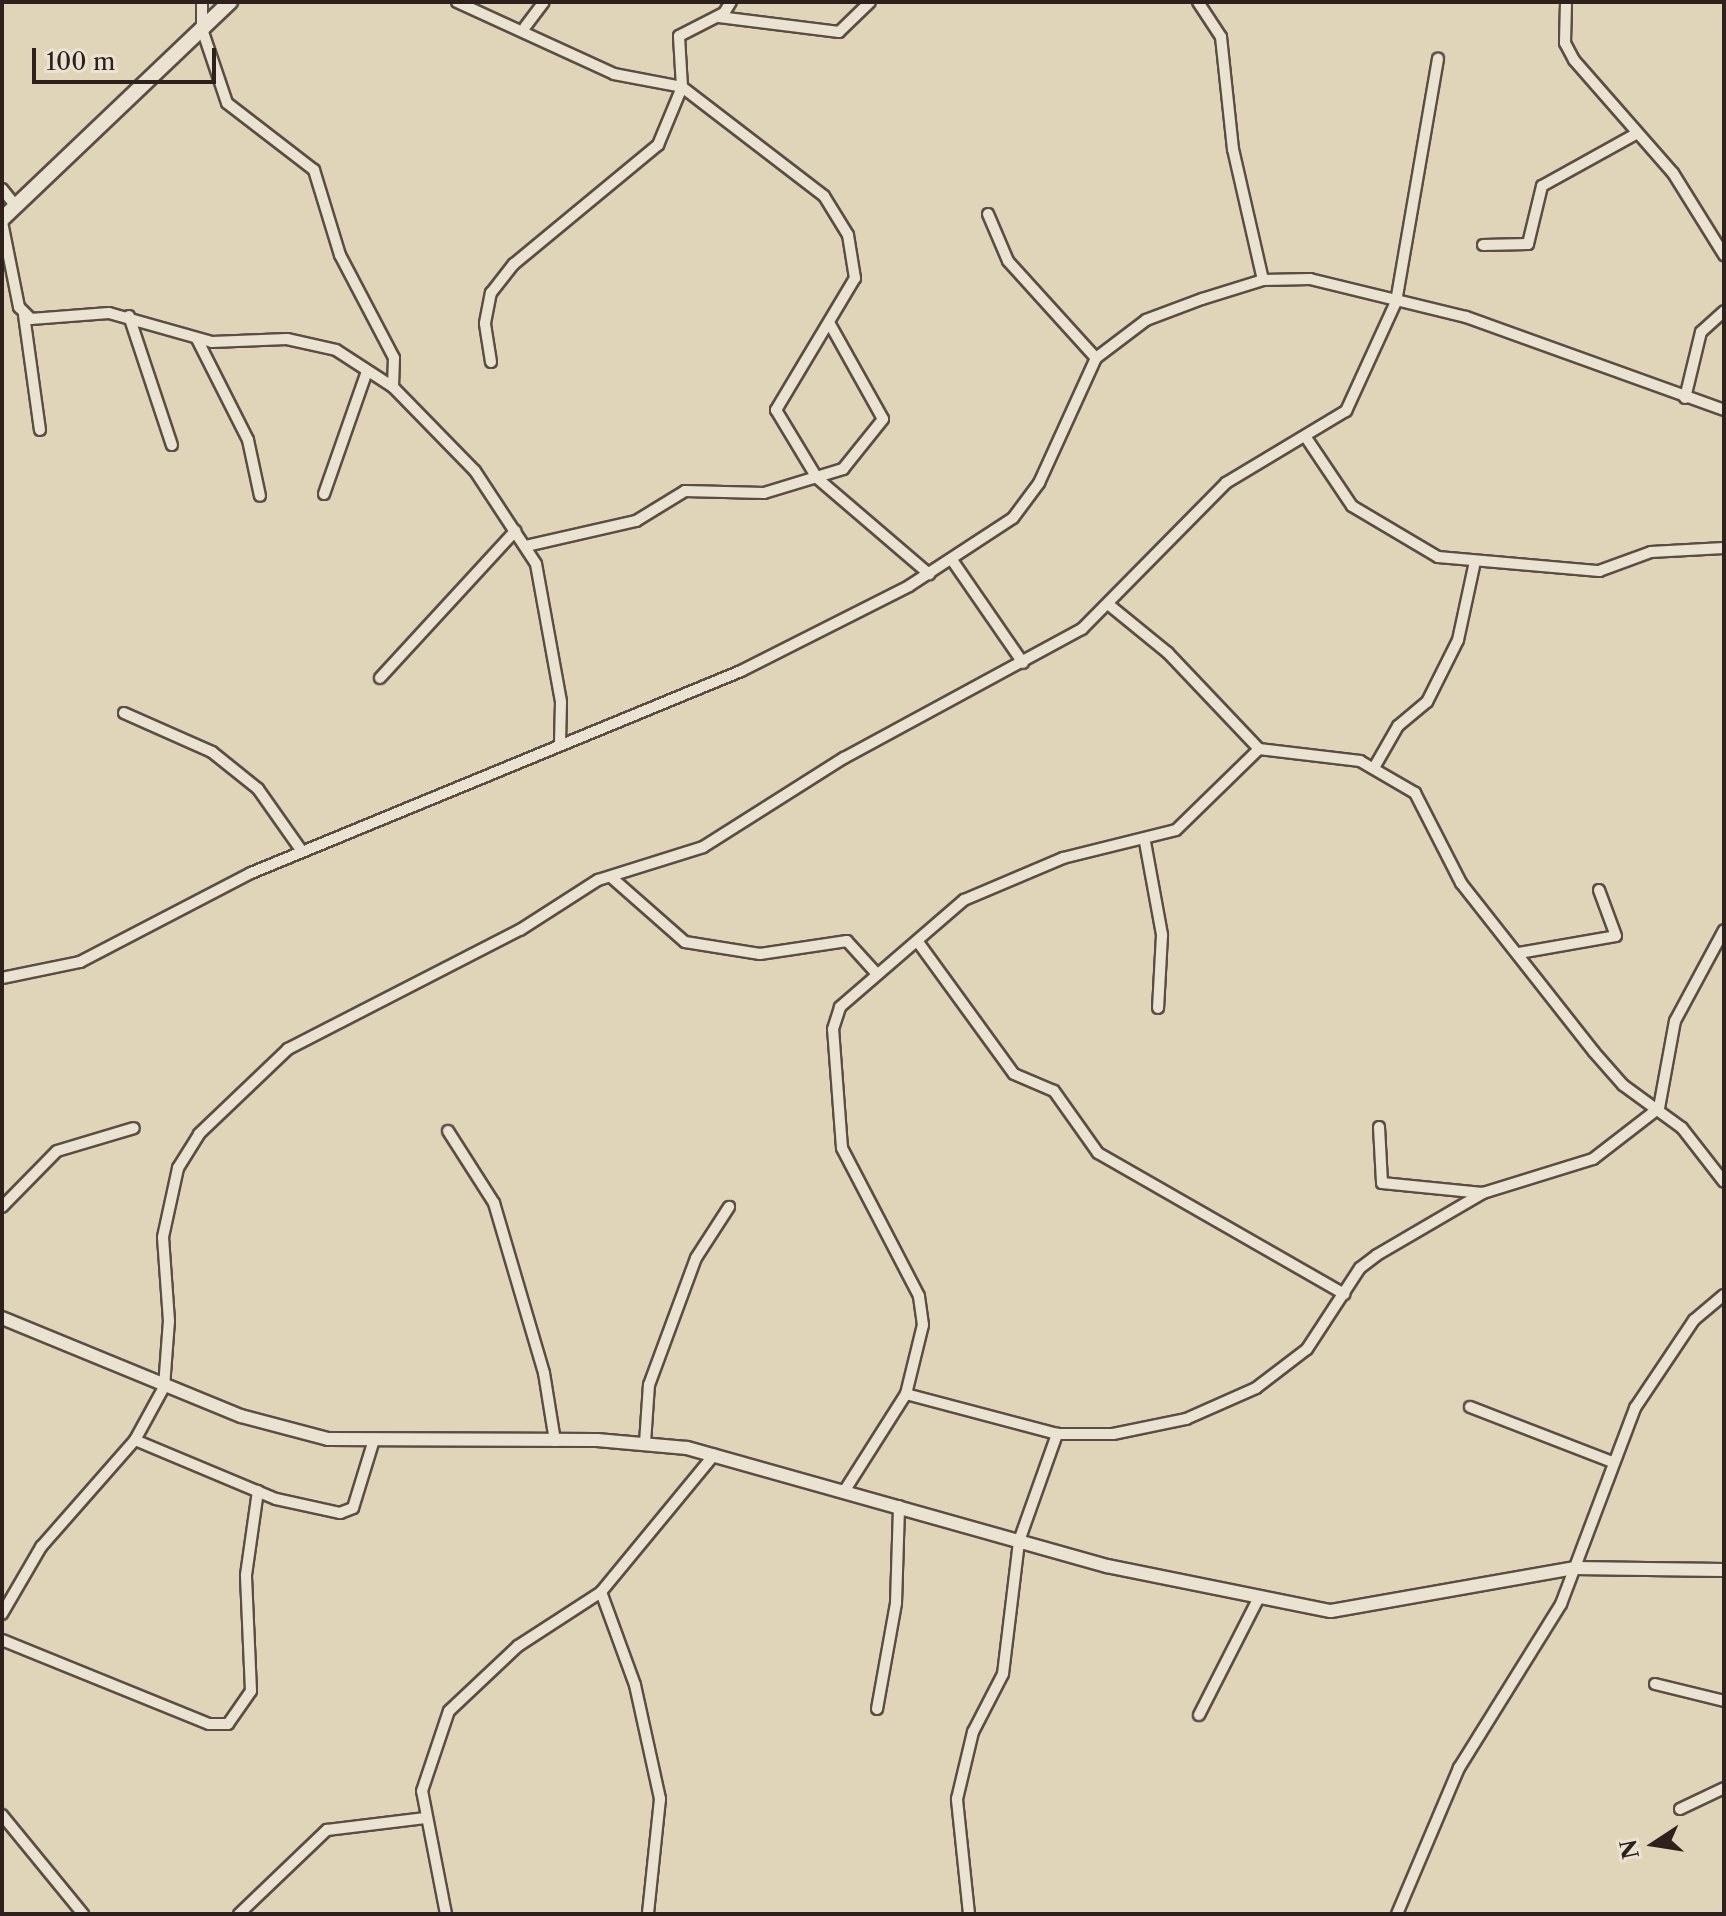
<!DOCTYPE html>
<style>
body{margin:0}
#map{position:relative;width:1726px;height:1916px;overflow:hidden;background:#e0d4b9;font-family:"Libre Caslon Text",serif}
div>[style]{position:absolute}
.roads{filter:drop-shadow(2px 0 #5a4e44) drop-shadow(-2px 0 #5a4e44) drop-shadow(0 2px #5a4e44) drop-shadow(0 -2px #5a4e44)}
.minor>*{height:10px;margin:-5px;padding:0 5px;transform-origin:5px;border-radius:5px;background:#ebe3d2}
.tertiary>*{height:12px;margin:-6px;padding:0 6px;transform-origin:6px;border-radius:6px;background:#ebe3d2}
.secondary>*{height:14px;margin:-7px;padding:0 7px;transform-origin:7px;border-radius:7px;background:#ebe3d2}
span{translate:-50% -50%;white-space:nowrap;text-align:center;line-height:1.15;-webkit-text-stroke:7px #ebe3d2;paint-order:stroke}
.frame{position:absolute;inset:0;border:4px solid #2e211d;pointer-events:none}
.north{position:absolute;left:1614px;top:1804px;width:80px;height:80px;-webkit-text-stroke:6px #ebe3d2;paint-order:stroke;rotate:258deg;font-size:22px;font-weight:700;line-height:32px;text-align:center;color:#2e211d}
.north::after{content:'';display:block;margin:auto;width:28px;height:36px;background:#2e211d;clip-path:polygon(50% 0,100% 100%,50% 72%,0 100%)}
.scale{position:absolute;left:32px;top:48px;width:184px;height:36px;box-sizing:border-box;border:4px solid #2e211d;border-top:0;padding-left:10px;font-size:24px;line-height:28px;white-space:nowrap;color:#2e211d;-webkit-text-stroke:6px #ebe3d2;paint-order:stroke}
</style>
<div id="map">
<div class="roads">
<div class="minor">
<i style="left:202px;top:2px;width:27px;rotate:90deg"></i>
<i style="left:202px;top:29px;width:78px;rotate:71.3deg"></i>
<i style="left:227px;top:103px;width:110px;rotate:37.6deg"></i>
<i style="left:314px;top:170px;width:89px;rotate:73deg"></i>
<i style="left:340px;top:255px;width:116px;rotate:62.3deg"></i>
<i style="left:394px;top:358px;width:29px;rotate:92deg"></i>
<i style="left:457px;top:2px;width:173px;rotate:24.6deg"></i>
<i style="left:614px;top:74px;width:69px;rotate:10.8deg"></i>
<i style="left:682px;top:87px;width:179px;rotate:37.5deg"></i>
<i style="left:824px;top:196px;width:46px;rotate:58.4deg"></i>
<i style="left:848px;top:235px;width:44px;rotate:80.8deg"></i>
<i style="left:855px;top:278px;width:154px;rotate:120.9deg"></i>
<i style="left:776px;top:410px;width:79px;rotate:58.9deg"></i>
<i style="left:817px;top:478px;width:148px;rotate:40.6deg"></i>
<i style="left:1198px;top:2px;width:42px;rotate:56.7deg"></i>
<i style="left:1221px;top:37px;width:113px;rotate:83.9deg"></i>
<i style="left:1233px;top:149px;width:134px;rotate:77.1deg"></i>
<i style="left:1566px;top:2px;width:41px;rotate:91.4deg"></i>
<i style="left:1565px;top:43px;width:19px;rotate:62deg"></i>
<i style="left:1574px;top:60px;width:150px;rotate:48.8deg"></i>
<i style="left:1673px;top:173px;width:97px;rotate:58.1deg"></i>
<i style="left:719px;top:17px;width:121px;rotate:7.1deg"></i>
<i style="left:839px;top:32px;width:43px;rotate:-44.1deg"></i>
<i style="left:525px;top:27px;width:31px;rotate:-53deg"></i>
<i style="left:2px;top:189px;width:22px;rotate:51deg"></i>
<i style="left:988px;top:214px;width:51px;rotate:66.9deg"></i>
<i style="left:1008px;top:261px;width:131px;rotate:47.8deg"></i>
<i style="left:2px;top:222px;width:87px;rotate:78.7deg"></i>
<i style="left:19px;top:307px;width:17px;rotate:45deg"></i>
<i style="left:31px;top:319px;width:78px;rotate:-4.4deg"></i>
<i style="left:109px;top:313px;width:107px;rotate:15.7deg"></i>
<i style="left:212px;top:342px;width:75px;rotate:-2.3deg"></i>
<i style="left:287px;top:339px;width:50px;rotate:12.7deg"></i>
<i style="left:336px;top:350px;width:68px;rotate:33deg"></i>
<i style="left:393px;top:387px;width:117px;rotate:45.7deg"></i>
<i style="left:475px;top:471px;width:111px;rotate:56.7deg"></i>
<i style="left:536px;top:564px;width:140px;rotate:79.7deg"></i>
<i style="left:561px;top:702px;width:42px;rotate:91.4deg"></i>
<i style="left:1483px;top:245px;width:45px;rotate:-1.3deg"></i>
<i style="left:1528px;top:244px;width:60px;rotate:-76.4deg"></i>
<i style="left:1542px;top:186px;width:107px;rotate:-29deg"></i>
<i style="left:24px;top:315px;width:116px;rotate:82.1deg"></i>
<i style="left:129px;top:316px;width:136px;rotate:71.6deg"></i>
<i style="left:197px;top:339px;width:113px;rotate:63.2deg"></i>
<i style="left:248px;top:440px;width:57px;rotate:77.9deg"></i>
<i style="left:491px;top:362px;width:39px;rotate:-99deg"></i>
<i style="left:485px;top:323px;width:31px;rotate:-79deg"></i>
<i style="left:491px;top:293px;width:37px;rotate:-52deg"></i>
<i style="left:514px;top:264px;width:187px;rotate:-39.6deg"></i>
<i style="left:658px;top:145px;width:63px;rotate:-67.5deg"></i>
<i style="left:682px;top:87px;width:51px;rotate:-93.4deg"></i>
<i style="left:679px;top:36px;width:51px;rotate:-27.1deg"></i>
<i style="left:724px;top:13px;width:13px;rotate:-58deg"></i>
<i style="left:1685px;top:398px;width:68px;rotate:-76.4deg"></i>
<i style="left:1701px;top:332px;width:31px;rotate:-42deg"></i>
<i style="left:1305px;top:436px;width:84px;rotate:56.1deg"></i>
<i style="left:1352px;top:506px;width:100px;rotate:30.7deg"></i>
<i style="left:1438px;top:557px;width:162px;rotate:5deg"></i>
<i style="left:1599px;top:571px;width:55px;rotate:-20.1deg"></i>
<i style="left:1651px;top:552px;width:73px;rotate:-3.1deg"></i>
<i style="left:324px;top:494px;width:130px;rotate:-70.7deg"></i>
<i style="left:526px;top:546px;width:113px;rotate:-12.8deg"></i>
<i style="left:636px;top:521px;width:57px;rotate:-31.5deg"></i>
<i style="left:685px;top:491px;width:79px;rotate:1.5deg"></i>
<i style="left:764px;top:493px;width:83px;rotate:-16.9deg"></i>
<i style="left:843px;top:469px;width:64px;rotate:-51.3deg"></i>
<i style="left:883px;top:419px;width:109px;rotate:-119.2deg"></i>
<i style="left:952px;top:560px;width:125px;rotate:55.4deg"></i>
<i style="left:1108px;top:604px;width:77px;rotate:39.2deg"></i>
<i style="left:1168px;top:653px;width:132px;rotate:46.5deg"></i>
<i style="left:380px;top:678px;width:200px;rotate:-47.4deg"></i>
<i style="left:124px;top:713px;width:96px;rotate:23.9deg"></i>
<i style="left:212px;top:752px;width:59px;rotate:38.8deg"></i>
<i style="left:258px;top:789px;width:75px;rotate:54.8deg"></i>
<i style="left:1375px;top:766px;width:46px;rotate:-60.1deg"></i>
<i style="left:1398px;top:726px;width:38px;rotate:-40deg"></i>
<i style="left:1427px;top:702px;width:69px;rotate:-63.4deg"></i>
<i style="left:1458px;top:640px;width:76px;rotate:-77.8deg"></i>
<i style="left:1145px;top:842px;width:95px;rotate:79.6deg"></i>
<i style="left:1162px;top:935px;width:73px;rotate:93.1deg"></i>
<i style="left:611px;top:877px;width:98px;rotate:41.3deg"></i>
<i style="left:685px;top:942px;width:76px;rotate:9.1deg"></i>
<i style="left:760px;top:954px;width:88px;rotate:-8.5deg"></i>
<i style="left:847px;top:941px;width:45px;rotate:47.7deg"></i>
<i style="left:918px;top:942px;width:163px;rotate:54deg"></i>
<i style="left:1014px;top:1074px;width:43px;rotate:23deg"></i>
<i style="left:1054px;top:1091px;width:76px;rotate:54.6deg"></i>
<i style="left:1098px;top:1153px;width:284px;rotate:29.8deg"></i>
<i style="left:1519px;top:953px;width:98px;rotate:-9.9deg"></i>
<i style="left:1616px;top:936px;width:49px;rotate:-110.3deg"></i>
<i style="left:2px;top:978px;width:80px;rotate:-11.6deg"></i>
<i style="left:80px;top:962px;width:193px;rotate:-27.5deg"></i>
<i style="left:251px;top:873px;width:530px;rotate:-22.4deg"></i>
<i style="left:741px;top:671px;width:188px;rotate:-26.8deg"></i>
<i style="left:909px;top:586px;width:124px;rotate:-33.2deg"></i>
<i style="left:1013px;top:518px;width:44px;rotate:-53.4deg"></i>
<i style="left:1039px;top:483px;width:137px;rotate:-65.5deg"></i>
<i style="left:1096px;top:358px;width:63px;rotate:-37.2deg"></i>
<i style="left:1146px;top:320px;width:60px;rotate:-20.6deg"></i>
<i style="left:1202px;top:299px;width:64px;rotate:-17.3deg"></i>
<i style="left:1263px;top:280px;width:47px;rotate:-1.2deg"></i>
<i style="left:1310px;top:279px;width:161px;rotate:13.7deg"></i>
<i style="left:1466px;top:317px;width:274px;rotate:19.8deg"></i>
<i style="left:1379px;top:1127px;width:56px;rotate:86.9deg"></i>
<i style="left:1382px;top:1183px;width:101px;rotate:5.7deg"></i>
<i style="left:448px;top:1131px;width:85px;rotate:57.4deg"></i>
<i style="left:494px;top:1203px;width:177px;rotate:73.6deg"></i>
<i style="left:544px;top:1373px;width:69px;rotate:80.8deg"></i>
<i style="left:2px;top:1207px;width:78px;rotate:-45.5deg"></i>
<i style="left:57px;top:1151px;width:80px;rotate:-16.6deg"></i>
<i style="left:906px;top:1394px;width:156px;rotate:14.8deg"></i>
<i style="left:1057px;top:1434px;width:56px"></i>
<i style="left:1113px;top:1434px;width:75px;rotate:-11.6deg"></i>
<i style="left:1186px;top:1419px;width:77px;rotate:-23.9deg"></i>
<i style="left:1256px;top:1388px;width:64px;rotate:-37.4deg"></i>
<i style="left:1307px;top:1349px;width:97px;rotate:-56.8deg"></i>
<i style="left:1360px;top:1268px;width:21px;rotate:-37deg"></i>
<i style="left:1377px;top:1255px;width:123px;rotate:-30.3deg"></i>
<i style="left:1483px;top:1193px;width:115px;rotate:-17.2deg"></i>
<i style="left:1593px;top:1159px;width:83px;rotate:-37.7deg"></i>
<i style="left:1659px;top:1108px;width:88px;rotate:-79.6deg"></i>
<i style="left:1675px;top:1021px;width:103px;rotate:-61.7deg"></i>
<i style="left:1470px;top:1407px;width:150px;rotate:21.1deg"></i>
<i style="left:135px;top:1440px;width:153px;rotate:22.7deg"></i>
<i style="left:276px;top:1499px;width:66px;rotate:12.3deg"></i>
<i style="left:340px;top:1513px;width:14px;rotate:-21deg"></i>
<i style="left:353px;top:1508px;width:68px;rotate:-72.9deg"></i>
<i style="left:645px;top:1443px;width:58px;rotate:-86.1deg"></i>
<i style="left:649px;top:1385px;width:135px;rotate:-69.7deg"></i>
<i style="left:696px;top:1258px;width:61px;rotate:-57.1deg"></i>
<i style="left:845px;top:1490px;width:114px;rotate:-57.6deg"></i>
<i style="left:906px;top:1394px;width:71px;rotate:-76.2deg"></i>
<i style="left:923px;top:1325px;width:29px;rotate:-98deg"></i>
<i style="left:919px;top:1296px;width:167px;rotate:-117.5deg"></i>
<i style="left:842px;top:1148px;width:119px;rotate:-94.3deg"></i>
<i style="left:833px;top:1029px;width:23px;rotate:-72deg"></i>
<i style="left:840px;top:1007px;width:164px;rotate:-40.8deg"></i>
<i style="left:964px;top:900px;width:108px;rotate:-23deg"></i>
<i style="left:1063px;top:858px;width:116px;rotate:-13.9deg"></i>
<i style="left:1176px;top:830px;width:116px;rotate:-44.3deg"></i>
<i style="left:1259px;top:749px;width:102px;rotate:6.8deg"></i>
<i style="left:1360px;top:761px;width:64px;rotate:30.2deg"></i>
<i style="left:1415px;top:793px;width:101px;rotate:62.9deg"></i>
<i style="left:1461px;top:883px;width:215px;rotate:51.8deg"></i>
<i style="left:1594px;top:1052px;width:44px;rotate:48.7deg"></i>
<i style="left:1623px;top:1085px;width:73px;rotate:36.1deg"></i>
<i style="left:1682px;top:1128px;width:68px;rotate:52.1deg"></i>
<i style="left:601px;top:1592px;width:99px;rotate:69.9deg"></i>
<i style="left:635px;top:1685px;width:117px;rotate:77.6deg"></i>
<i style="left:660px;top:1799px;width:116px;rotate:96deg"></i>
<i style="left:2px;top:1614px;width:78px;rotate:-59.8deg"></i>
<i style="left:41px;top:1547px;width:142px;rotate:-48.7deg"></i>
<i style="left:135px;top:1440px;width:60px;rotate:-61.3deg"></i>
<i style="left:164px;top:1387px;width:66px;rotate:-85.7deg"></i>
<i style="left:169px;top:1321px;width:84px;rotate:-94.1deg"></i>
<i style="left:163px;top:1237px;width:71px;rotate:-77.7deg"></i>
<i style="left:178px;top:1168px;width:40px;rotate:-58deg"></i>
<i style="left:199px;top:1134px;width:123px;rotate:-43.7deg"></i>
<i style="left:288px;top:1049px;width:261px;rotate:-27.2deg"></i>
<i style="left:520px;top:930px;width:93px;rotate:-32.7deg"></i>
<i style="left:598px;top:880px;width:110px;rotate:-17.4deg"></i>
<i style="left:703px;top:847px;width:167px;rotate:-32.3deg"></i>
<i style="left:844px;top:758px;width:271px;rotate:-28.5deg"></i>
<i style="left:1082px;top:629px;width:205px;rotate:-45.4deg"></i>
<i style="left:1226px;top:483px;width:140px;rotate:-31deg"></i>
<i style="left:1346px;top:411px;width:120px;rotate:-65.4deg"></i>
<i style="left:1396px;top:302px;width:247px;rotate:-80.2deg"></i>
<i style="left:2px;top:1640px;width:223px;rotate:22.1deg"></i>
<i style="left:209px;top:1724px;width:19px"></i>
<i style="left:228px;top:1724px;width:40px;rotate:-55.1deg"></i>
<i style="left:251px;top:1691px;width:116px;rotate:-92.5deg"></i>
<i style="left:246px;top:1575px;width:85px;rotate:-81.9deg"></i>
<i style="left:1655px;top:1684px;width:71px;rotate:13.8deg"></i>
<i style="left:877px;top:1709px;width:108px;rotate:-79.8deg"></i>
<i style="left:896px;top:1603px;width:97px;rotate:-88.2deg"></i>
<i style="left:1199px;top:1715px;width:130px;rotate:-63deg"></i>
<i style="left:1680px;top:1809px;width:49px;rotate:-25.5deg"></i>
<i style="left:2px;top:1815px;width:128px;rotate:50.7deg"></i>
<i style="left:239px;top:1914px;width:122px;rotate:-43.7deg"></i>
<i style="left:327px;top:1830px;width:99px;rotate:-7deg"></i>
<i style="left:446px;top:1914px;width:125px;rotate:-101deg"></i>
<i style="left:422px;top:1791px;width:84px;rotate:-71.4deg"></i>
<i style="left:449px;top:1711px;width:95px;rotate:-43.3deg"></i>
<i style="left:518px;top:1646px;width:99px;rotate:-33deg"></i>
<i style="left:601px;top:1592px;width:178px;rotate:-50.5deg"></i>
<i style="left:969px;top:1914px;width:116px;rotate:-96deg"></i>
<i style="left:957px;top:1799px;width:69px;rotate:-76.6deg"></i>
<i style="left:973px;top:1732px;width:65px;rotate:-62.7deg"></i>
<i style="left:1003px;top:1674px;width:134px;rotate:-83.1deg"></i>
<i style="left:1019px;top:1541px;width:114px;rotate:-70.4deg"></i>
<i style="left:1397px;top:1914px;width:159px;rotate:-67deg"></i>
<i style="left:1459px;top:1768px;width:193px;rotate:-58.1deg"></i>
<i style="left:1561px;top:1604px;width:210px;rotate:-69.3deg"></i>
<i style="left:1635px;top:1408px;width:106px;rotate:-56.2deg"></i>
<i style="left:1694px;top:1320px;width:39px;rotate:-40deg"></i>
</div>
<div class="tertiary">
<i style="left:2px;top:1318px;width:258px;rotate:22.3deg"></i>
<i style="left:241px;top:1416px;width:90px;rotate:14.8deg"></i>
<i style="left:328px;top:1439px;width:269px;rotate:0.2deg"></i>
<i style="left:597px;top:1440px;width:90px;rotate:5.1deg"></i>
<i style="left:687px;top:1448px;width:436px;rotate:15.7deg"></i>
<i style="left:1107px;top:1566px;width:228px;rotate:11.4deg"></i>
<i style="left:1331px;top:1611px;width:248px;rotate:-10deg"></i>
<i style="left:1575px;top:1568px;width:149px;rotate:0.8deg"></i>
</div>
<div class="secondary">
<i style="left:2px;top:219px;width:315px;rotate:-43.6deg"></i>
</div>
</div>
<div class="frame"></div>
<div class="north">N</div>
<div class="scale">100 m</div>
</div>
